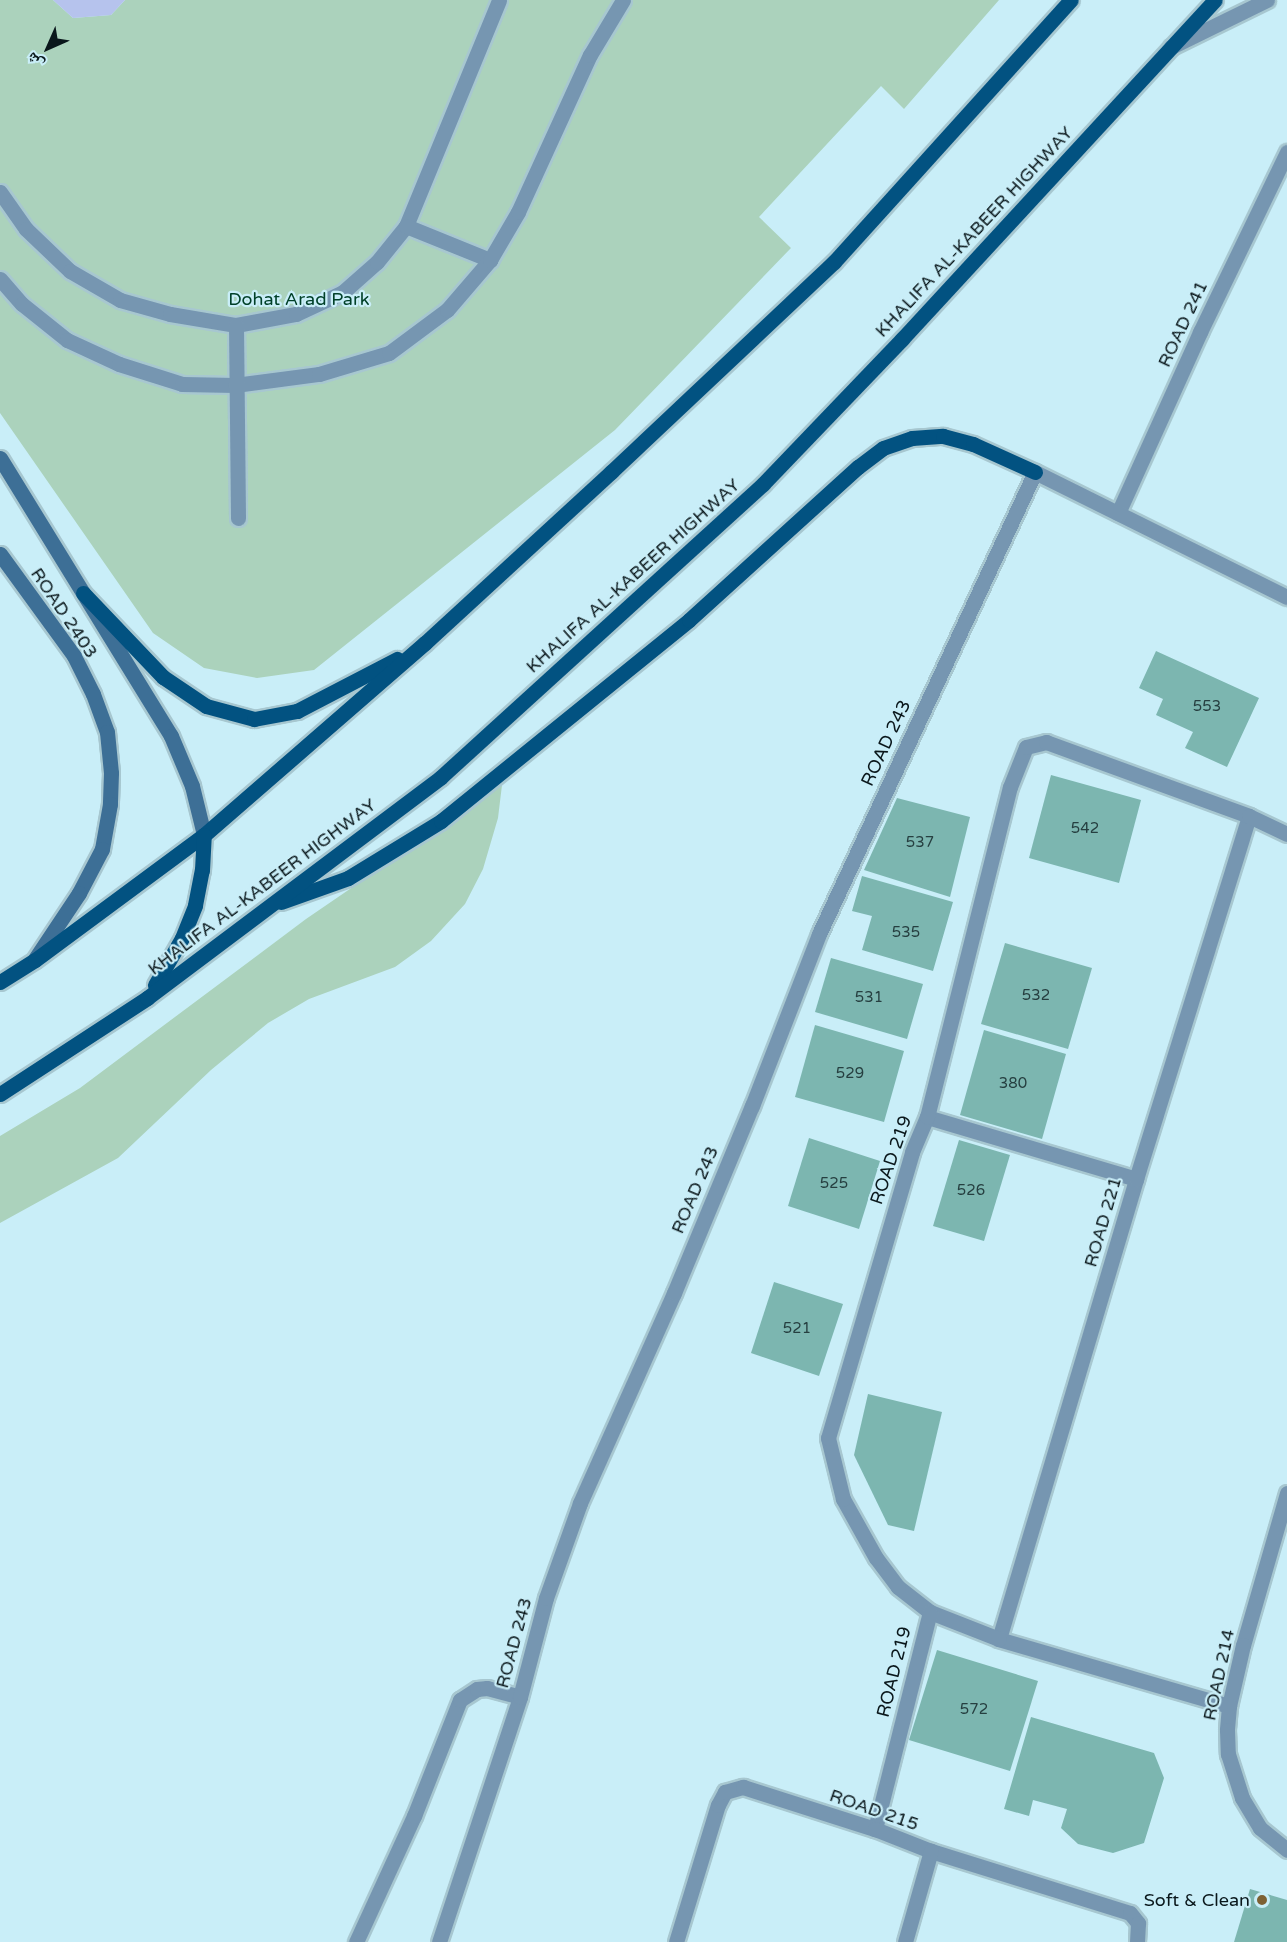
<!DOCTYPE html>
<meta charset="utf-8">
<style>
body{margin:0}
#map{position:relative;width:1287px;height:1942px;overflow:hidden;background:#c9eef8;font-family:"Varela Round","Noto Naskh Arabic",sans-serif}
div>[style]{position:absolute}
.green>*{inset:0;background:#abd2bc}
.water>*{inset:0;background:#b6c3ed}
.building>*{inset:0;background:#7cb6b0}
.roads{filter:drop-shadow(2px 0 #a7c7d0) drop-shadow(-2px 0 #a7c7d0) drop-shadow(0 2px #a7c7d0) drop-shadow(0 -2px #a7c7d0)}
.lane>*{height:15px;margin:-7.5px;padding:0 7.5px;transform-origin:7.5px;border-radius:7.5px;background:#7696b1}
.street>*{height:15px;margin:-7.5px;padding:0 7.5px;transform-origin:7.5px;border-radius:7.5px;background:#7696b1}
.secondary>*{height:15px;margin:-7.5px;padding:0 7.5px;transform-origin:7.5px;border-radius:7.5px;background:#3d6f96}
.primary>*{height:15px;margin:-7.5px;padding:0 7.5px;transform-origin:7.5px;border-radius:7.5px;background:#025281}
.dots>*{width:16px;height:16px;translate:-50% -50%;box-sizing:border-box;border:3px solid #c9eef8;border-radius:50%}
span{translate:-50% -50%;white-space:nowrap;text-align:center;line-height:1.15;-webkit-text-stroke:4.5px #c9eef8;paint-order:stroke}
.number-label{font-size:15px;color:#263f40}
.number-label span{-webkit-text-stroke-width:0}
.street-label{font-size:18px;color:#0a171b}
.park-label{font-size:18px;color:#004028}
.poi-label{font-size:18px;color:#0a171b}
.right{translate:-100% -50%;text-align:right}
.north{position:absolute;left:18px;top:18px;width:60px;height:60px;-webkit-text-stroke:4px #c9eef8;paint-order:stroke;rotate:225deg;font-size:16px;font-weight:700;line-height:24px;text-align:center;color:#0a171b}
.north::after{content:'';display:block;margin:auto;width:21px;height:27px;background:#0a171b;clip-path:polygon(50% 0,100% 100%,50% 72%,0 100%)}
</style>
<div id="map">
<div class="green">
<i style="clip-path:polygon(0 0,53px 0,73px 18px,111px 15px,125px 0,999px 0,904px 109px,881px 86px,759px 217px,791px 248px,615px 430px,314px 670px,257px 678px,204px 668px,153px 633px,0 413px)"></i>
<i style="clip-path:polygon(502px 785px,498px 818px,483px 869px,465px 904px,431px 941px,395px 967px,309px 999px,268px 1023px,211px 1070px,118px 1158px,0 1223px,0 1136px,80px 1088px,306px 919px)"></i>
</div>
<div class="water">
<i style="clip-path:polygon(53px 0,125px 0,111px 15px,73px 18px)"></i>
</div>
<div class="building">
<i style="clip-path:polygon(1156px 651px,1259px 698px,1227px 767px,1185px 748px,1193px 732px,1156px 715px,1163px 699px,1139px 688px)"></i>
<i style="clip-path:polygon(1051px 775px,1141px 800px,1119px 883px,1029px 858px)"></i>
<i style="clip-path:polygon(897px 798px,970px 817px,950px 897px,864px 870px)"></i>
<i style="clip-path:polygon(862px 876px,953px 902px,933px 971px,862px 950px,872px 916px,852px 911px)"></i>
<i style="clip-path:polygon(1005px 943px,1092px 968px,1068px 1049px,981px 1024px)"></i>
<i style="clip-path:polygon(831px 958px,923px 984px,907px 1039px,815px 1012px)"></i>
<i style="clip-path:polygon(815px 1025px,904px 1051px,884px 1122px,795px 1097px)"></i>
<i style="clip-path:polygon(984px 1030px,1066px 1054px,1042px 1139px,960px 1115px)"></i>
<i style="clip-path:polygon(809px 1138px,880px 1161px,859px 1229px,788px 1206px)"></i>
<i style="clip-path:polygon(959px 1140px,1010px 1155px,984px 1241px,933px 1226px)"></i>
<i style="clip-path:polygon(774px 1282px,843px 1304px,819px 1376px,751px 1353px)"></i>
<i style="clip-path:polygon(868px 1394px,942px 1412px,914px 1531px,888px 1525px,854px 1455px)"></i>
<i style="clip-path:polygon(937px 1650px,1038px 1681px,1010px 1771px,909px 1740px)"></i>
<i style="clip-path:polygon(1031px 1717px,1154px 1753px,1164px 1778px,1144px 1843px,1113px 1853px,1078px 1844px,1061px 1828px,1067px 1809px,1033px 1800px,1029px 1816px,1004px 1809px)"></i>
<i style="clip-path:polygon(1250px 1889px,1287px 1900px,1287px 1942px,1234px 1942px)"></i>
</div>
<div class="roads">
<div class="lane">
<i style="left:1171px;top:47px;width:107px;rotate:-26.1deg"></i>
<i style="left:0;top:192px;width:45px;rotate:54.9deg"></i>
<i style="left:26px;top:229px;width:61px;rotate:43.7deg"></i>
<i style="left:70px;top:271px;width:58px;rotate:30.1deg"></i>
<i style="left:120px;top:300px;width:52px;rotate:15.6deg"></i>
<i style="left:170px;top:314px;width:67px;rotate:9.5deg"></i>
<i style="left:236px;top:325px;width:61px;rotate:-10.4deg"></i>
<i style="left:296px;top:314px;width:52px;rotate:-25.1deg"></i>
<i style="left:343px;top:292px;width:45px;rotate:-41.4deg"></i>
<i style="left:377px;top:262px;width:46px;rotate:-51.1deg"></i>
<i style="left:406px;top:226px;width:244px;rotate:-67.6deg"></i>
<i style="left:406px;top:226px;width:91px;rotate:22deg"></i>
<i style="left:0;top:279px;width:33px;rotate:49deg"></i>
<i style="left:22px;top:304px;width:58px;rotate:38.7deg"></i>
<i style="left:67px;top:340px;width:57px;rotate:24.8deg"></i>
<i style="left:119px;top:364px;width:66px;rotate:17.6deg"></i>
<i style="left:182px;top:384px;width:53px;rotate:1.1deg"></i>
<i style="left:235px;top:385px;width:85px;rotate:-7.5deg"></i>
<i style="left:319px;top:374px;width:73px;rotate:-16.7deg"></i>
<i style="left:389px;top:353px;width:72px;rotate:-36.6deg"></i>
<i style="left:447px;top:310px;width:66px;rotate:-49.3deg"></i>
<i style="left:490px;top:260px;width:56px;rotate:-59.7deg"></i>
<i style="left:518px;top:212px;width:173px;rotate:-65.4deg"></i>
<i style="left:590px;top:55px;width:64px;rotate:-59deg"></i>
<i style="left:236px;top:325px;width:193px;rotate:89.4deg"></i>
<i style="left:356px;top:1942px;width:139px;rotate:-65.3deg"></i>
<i style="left:414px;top:1816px;width:125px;rotate:-68.4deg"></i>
<i style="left:460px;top:1700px;width:20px;rotate:-33deg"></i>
<i style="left:477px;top:1689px;width:10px;rotate:-6deg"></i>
<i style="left:487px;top:1688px;width:34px;rotate:15deg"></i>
</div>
<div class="street">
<i style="left:1118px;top:513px;width:199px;rotate:-65.6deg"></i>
<i style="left:1200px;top:332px;width:200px;rotate:-64.2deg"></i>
<i style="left:927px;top:1117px;width:218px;rotate:16.5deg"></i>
<i style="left:1287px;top:1493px;width:158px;rotate:106.1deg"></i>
<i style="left:1243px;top:1645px;width:63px;rotate:102.9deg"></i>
<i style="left:1229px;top:1706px;width:24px;rotate:95deg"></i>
<i style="left:1227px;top:1730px;width:24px;rotate:88deg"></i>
<i style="left:1228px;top:1754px;width:46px;rotate:72.3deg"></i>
<i style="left:1242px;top:1798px;width:35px;rotate:59deg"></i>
<i style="left:1260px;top:1828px;width:35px;rotate:39deg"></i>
<i style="left:999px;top:1639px;width:480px;rotate:-73.4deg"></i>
<i style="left:1136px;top:1179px;width:380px;rotate:-72.7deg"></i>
<i style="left:1229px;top:1706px;width:240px;rotate:-163.8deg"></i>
<i style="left:999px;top:1639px;width:74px;rotate:-158.6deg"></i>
<i style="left:930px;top:1612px;width:41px;rotate:-142deg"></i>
<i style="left:898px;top:1587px;width:36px;rotate:-127deg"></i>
<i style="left:876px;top:1558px;width:68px;rotate:-119.2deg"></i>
<i style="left:843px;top:1499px;width:63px;rotate:-103.8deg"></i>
<i style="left:828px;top:1438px;width:298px;rotate:-73.6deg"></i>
<i style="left:912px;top:1152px;width:38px;rotate:-67deg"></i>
<i style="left:927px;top:1117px;width:340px;rotate:-75.9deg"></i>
<i style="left:1010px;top:787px;width:43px;rotate:-68.2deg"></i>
<i style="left:1026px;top:747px;width:21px;rotate:-14deg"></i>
<i style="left:1046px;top:742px;width:216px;rotate:20deg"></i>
<i style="left:1249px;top:816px;width:42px;rotate:25.3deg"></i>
<i style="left:875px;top:1829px;width:224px;rotate:-75.8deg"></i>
<i style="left:439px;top:1942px;width:258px;rotate:-71.7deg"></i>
<i style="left:520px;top:1697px;width:102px;rotate:-75.3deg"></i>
<i style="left:546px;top:1598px;width:101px;rotate:-70.3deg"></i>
<i style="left:580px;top:1503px;width:230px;rotate:-65.9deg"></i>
<i style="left:674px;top:1293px;width:203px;rotate:-67.4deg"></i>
<i style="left:752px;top:1106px;width:185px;rotate:-68.7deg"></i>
<i style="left:819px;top:934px;width:510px;rotate:-64.94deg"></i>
<i style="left:1035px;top:472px;width:281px;rotate:26.4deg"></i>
<i style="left:676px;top:1942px;width:143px;rotate:-73deg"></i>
<i style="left:718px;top:1805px;width:15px;rotate:-62deg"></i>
<i style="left:725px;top:1792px;width:19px;rotate:-16deg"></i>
<i style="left:743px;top:1787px;width:139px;rotate:17.7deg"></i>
<i style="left:875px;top:1829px;width:60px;rotate:21.4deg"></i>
<i style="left:931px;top:1851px;width:208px;rotate:17.3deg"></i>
<i style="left:1130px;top:1913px;width:13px;rotate:51deg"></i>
<i style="left:1138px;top:1923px;width:19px;rotate:93deg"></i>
<i style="left:905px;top:1942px;width:95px;rotate:-74.1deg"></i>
</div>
<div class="secondary">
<i style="left:0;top:458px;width:326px;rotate:58.4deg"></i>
<i style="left:171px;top:736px;width:54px;rotate:67.2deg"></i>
<i style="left:192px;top:786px;width:50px;rotate:76.2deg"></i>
<i style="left:0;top:554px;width:126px;rotate:54deg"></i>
<i style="left:74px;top:656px;width:42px;rotate:63.4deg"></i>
<i style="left:93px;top:694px;width:40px;rotate:69.8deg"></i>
<i style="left:107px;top:732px;width:41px;rotate:84.4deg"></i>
<i style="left:111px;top:773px;width:31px;rotate:92deg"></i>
<i style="left:110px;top:804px;width:46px;rotate:100.1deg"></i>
<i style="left:102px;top:849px;width:50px;rotate:117.6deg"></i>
<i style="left:79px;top:893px;width:79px;rotate:123.7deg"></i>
</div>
<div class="primary">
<i style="left:83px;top:593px;width:116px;rotate:46.4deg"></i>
<i style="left:163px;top:677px;width:52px;rotate:34deg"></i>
<i style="left:206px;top:706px;width:50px;rotate:15.2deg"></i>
<i style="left:254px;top:719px;width:44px;rotate:-10.5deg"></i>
<i style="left:297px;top:711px;width:113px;rotate:-27.5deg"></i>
<i style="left:281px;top:902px;width:71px;rotate:-19.7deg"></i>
<i style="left:348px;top:878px;width:109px;rotate:-31.5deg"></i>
<i style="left:441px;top:821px;width:319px;rotate:-39deg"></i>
<i style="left:689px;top:620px;width:228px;rotate:-42.2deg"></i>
<i style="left:858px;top:467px;width:31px;rotate:-37deg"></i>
<i style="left:883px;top:448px;width:31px;rotate:-19deg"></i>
<i style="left:912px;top:438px;width:31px;rotate:-4deg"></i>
<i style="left:943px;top:436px;width:31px;rotate:15deg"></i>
<i style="left:973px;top:444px;width:68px;rotate:24.3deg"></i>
<i style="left:0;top:982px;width:41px;rotate:-32.2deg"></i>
<i style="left:35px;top:960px;width:210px;rotate:-36.5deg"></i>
<i style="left:204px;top:835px;width:293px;rotate:-41deg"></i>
<i style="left:425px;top:643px;width:253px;rotate:-42.6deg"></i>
<i style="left:611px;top:472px;width:306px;rotate:-43.3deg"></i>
<i style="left:834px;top:262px;width:353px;rotate:-47.9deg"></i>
<i style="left:155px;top:985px;width:54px;rotate:-60.1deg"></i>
<i style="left:182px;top:938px;width:35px;rotate:-68deg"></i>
<i style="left:195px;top:905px;width:36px;rotate:-79deg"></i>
<i style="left:202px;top:870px;width:35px;rotate:-87deg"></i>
<i style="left:0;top:1094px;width:176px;rotate:-33.1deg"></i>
<i style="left:147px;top:998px;width:368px;rotate:-36.9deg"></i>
<i style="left:441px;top:777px;width:435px;rotate:-42.3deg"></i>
<i style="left:763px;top:484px;width:201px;rotate:-46.2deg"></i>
<i style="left:902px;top:339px;width:461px;rotate:-47.3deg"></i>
</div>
</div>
<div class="dots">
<i style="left:1262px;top:1900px;background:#7d6134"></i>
</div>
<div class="number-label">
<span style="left:1207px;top:707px">553</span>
<span style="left:1085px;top:829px">542</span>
<span style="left:920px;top:843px">537</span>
<span style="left:906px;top:933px">535</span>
<span style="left:1036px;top:996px">532</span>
<span style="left:869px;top:998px">531</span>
<span style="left:850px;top:1074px">529</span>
<span style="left:1013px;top:1084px">380</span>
<span style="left:834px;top:1184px">525</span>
<span style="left:971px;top:1191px">526</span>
<span style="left:797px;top:1329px">521</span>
<span style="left:974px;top:1710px">572</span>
</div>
<div class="street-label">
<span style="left:974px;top:232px;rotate:-47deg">KHALIFA AL-KABEER HIGHWAY</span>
<span style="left:1183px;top:324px;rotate:-65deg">ROAD 241</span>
<span style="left:633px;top:576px;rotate:-42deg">KHALIFA AL-KABEER HIGHWAY</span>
<span style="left:64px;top:613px;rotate:56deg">ROAD 2403</span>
<span style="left:886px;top:743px;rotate:-65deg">ROAD 243</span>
<span style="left:262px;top:887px;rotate:-37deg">KHALIFA AL-KABEER HIGHWAY</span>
<span style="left:891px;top:1160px;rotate:-71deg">ROAD 219</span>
<span style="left:695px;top:1190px;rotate:-67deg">ROAD 243</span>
<span style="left:1103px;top:1222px;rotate:-74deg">ROAD 221</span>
<span style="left:514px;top:1643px;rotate:-75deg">ROAD 243</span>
<span style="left:894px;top:1672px;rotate:-76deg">ROAD 219</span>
<span style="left:1219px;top:1675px;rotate:-78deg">ROAD 214</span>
<span style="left:874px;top:1810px;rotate:19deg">ROAD 215</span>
</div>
<div class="park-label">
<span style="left:299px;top:299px">Dohat Arad Park</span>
</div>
<div class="poi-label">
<span class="right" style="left:1250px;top:1900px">Soft &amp; Clean</span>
</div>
<div class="north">ش</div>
</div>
